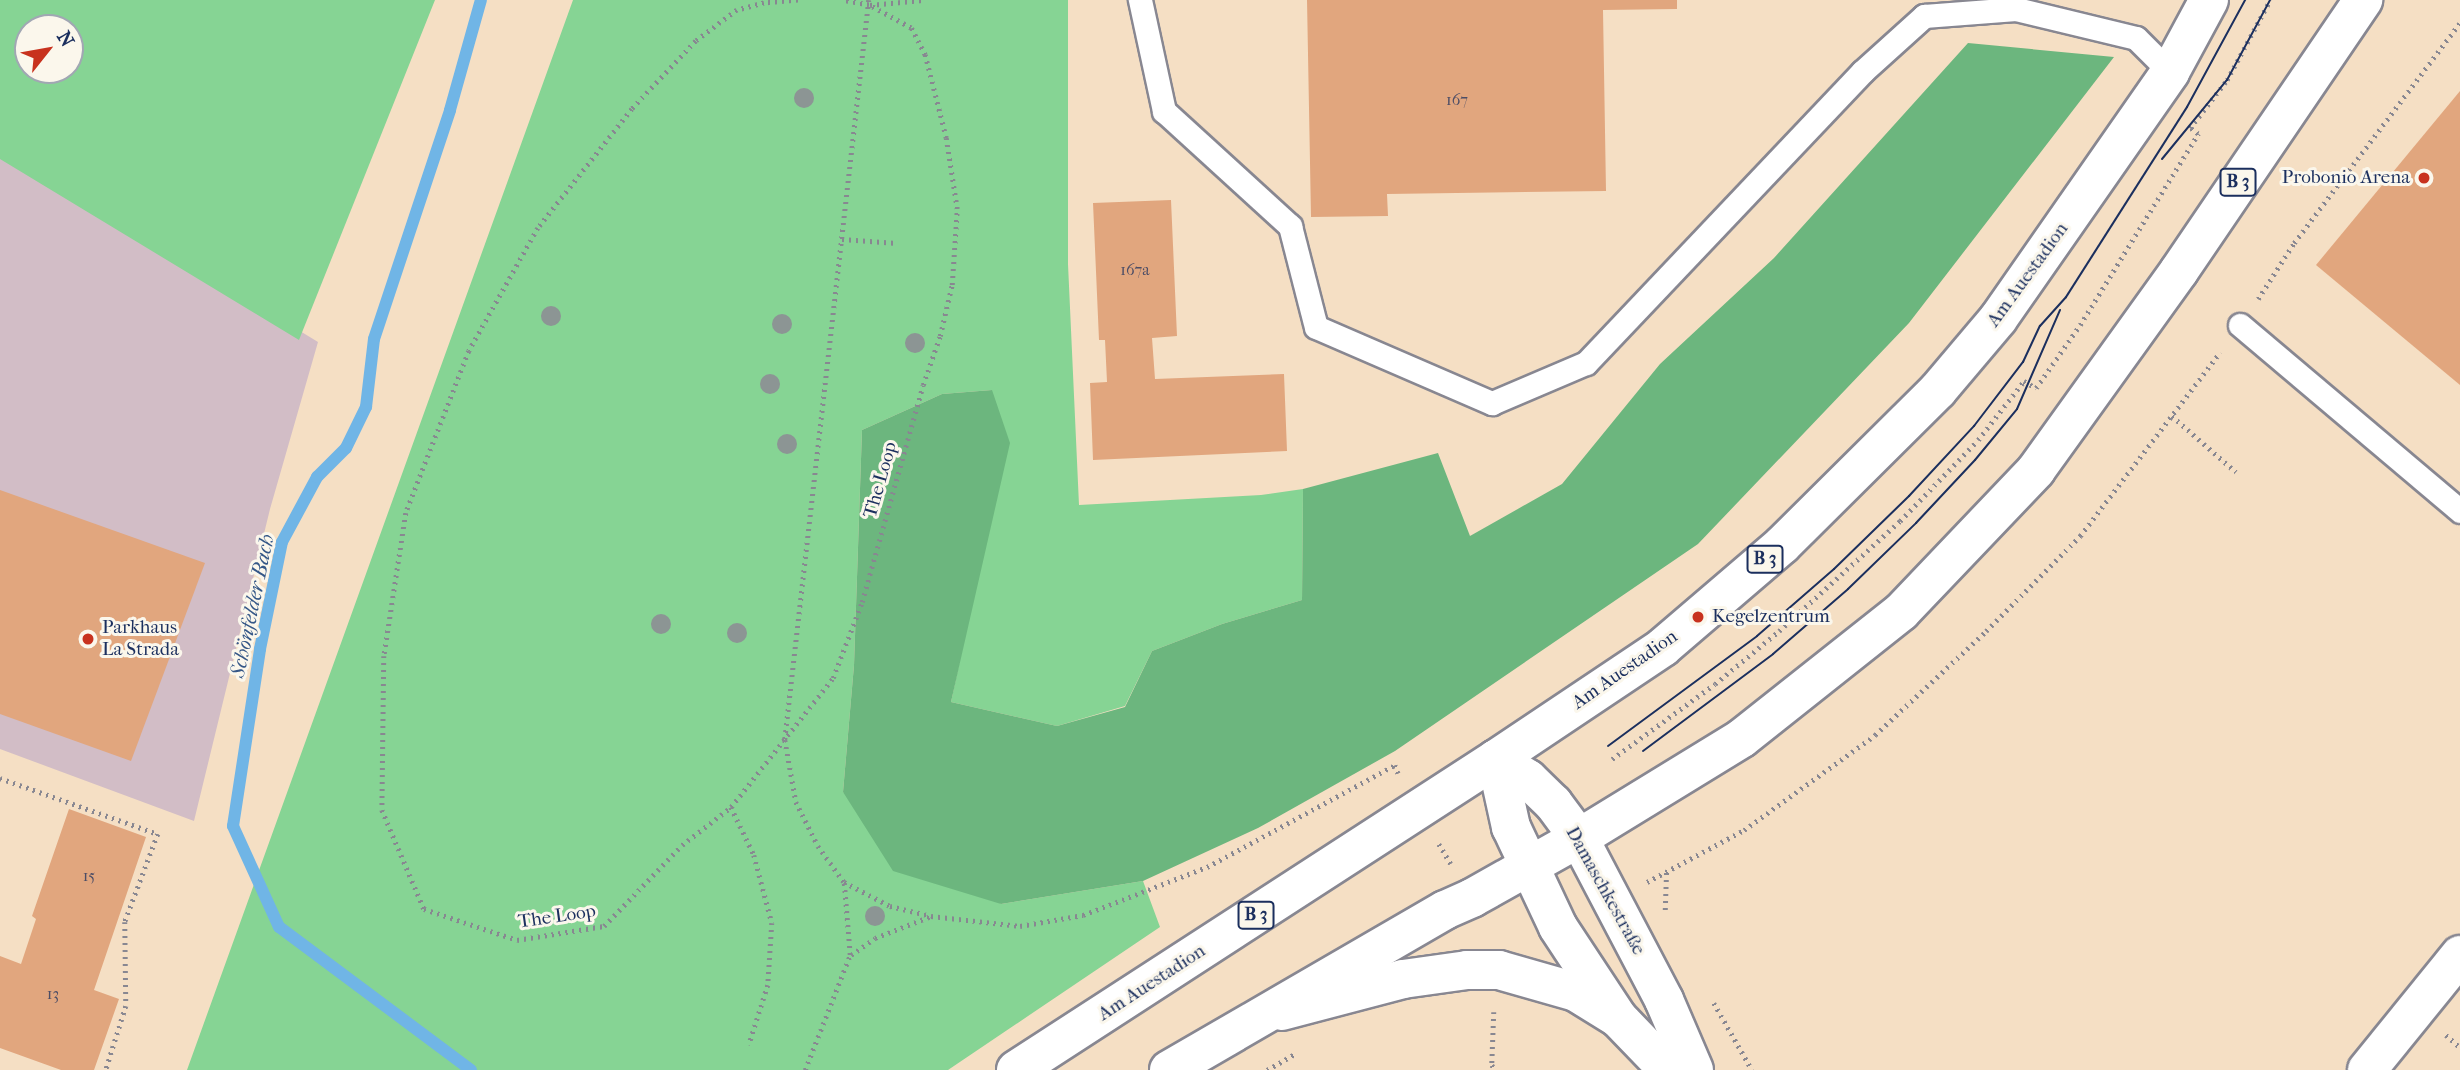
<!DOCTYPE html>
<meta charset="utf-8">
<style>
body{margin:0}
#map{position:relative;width:2460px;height:1070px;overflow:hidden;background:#f5dfc4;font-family:"IM FELL French Canon",serif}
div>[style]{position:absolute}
.industrial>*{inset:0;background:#d2bdc6}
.green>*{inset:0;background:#86d494}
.forest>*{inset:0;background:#6cb67e}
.stream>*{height:12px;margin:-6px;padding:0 6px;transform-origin:6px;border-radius:6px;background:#70b5e6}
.building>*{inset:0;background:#e1a67e}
.path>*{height:4.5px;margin-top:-2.25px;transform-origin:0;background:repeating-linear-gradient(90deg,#888791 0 2px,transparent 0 7px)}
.roads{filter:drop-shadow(2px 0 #888791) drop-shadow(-2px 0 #888791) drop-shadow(0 2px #888791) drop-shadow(0 -2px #888791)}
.service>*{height:23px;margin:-11.5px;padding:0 11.5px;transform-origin:11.5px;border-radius:11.5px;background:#fff}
.minor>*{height:38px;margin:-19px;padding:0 19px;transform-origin:19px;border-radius:19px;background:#fff}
.primary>*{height:38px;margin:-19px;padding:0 19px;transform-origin:19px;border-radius:19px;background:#fff}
.tram>*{height:2px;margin:-1px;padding:0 1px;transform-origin:1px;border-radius:1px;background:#1b2f5e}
.trees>*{width:20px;height:20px;margin:-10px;border-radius:50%;background:#8c9594}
.dots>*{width:19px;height:19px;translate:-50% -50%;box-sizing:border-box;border:4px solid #fbf7ec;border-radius:50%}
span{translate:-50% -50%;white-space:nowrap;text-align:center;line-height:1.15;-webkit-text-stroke:6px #fbf7ec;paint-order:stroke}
.number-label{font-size:16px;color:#4c4d66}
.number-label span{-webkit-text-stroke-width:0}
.shield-label span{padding:2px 5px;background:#fbf7ec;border:2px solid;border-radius:5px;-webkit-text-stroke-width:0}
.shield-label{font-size:18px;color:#1b2f5e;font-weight:700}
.poi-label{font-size:19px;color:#1b2f5e}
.right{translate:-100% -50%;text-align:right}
.left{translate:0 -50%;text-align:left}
.street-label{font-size:19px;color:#1b2f5e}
.water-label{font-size:21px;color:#355787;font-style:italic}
.north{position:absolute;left:14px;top:14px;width:70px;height:70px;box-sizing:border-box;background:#fbf7ec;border:2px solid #a1a7b3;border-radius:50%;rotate:59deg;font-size:19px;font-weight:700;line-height:28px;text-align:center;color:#1b2f5e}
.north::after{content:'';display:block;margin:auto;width:24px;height:32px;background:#c8321e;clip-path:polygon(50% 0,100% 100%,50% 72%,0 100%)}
</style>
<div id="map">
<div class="industrial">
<i style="clip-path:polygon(0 148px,318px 342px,270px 509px,194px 821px,0 749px)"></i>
</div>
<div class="green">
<i style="clip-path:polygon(evenodd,0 0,435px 0,299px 340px,0 159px,0 0,70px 28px,70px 70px,28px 70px,28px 28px,70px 28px)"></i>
<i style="clip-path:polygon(573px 0,1068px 0,1068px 264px,1079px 505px,1261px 495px,1303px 489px,1302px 600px,1222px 624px,1152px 651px,1125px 706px,1057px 726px,951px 702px,972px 603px,992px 390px,942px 394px,862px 430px,854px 665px,843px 792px,1001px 904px,1143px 881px,1160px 927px,948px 1070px,187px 1070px)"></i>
</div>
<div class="forest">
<i style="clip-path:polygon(1968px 43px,2114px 57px,1909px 323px,1698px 544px,1395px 751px,1258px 828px,1143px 881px,1001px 904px,893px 871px,843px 792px,854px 665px,862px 430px,942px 394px,992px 390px,1010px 443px,951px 702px,1057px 726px,1125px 707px,1152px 651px,1222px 624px,1302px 600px,1303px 489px,1438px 453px,1470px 536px,1562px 484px,1660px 364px,1774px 258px)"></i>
</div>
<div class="stream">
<i style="left:471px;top:1070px;width:239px;rotate:-143.3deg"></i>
<i style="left:279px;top:927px;width:111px;rotate:-114.5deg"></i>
<i style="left:233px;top:826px;width:179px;rotate:-81.3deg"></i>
<i style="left:260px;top:649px;width:109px;rotate:-78.4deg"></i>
<i style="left:282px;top:542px;width:74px;rotate:-61.7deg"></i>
<i style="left:317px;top:477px;width:41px;rotate:-45deg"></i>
<i style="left:346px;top:448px;width:46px;rotate:-64deg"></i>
<i style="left:366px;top:407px;width:68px;rotate:-83.3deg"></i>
<i style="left:374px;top:339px;width:241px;rotate:-71.6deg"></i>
<i style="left:450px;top:110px;width:114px;rotate:-74.3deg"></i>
</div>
<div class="building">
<i style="clip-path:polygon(1307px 0,1677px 0,1677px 9px,1603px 10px,1606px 191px,1387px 194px,1388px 216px,1311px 217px)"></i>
<i style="clip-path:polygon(2460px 91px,2460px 385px,2316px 265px)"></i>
<i style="clip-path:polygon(1171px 200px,1177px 336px,1152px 338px,1155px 379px,1284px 374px,1287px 451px,1093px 460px,1090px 383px,1107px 382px,1105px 340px,1099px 340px,1093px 203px)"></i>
<i style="clip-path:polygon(0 490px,205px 563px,131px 761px,0 714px)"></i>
<i style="clip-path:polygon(69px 809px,146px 837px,94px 990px,119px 999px,94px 1070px,61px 1070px,0 1048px,0 956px,21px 964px,36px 919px,32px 916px)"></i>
</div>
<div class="path">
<i style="left:798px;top:0;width:34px;rotate:175deg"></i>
<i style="left:764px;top:3px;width:28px;rotate:165deg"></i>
<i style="left:737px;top:10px;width:51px;rotate:142.9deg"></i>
<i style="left:696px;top:41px;width:93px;rotate:133.3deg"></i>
<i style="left:632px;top:109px;width:152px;rotate:128.3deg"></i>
<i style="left:538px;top:228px;width:141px;rotate:119.3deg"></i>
<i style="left:469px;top:351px;width:174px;rotate:111.3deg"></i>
<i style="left:406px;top:513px;width:145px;rotate:98.7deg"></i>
<i style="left:384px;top:656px;width:154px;rotate:90.7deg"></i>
<i style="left:382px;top:810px;width:108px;rotate:67deg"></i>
<i style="left:424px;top:909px;width:98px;rotate:18.4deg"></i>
<i style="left:517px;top:940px;width:88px;rotate:-9.1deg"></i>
<i style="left:604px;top:926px;width:112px;rotate:-46.1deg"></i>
<i style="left:682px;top:845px;width:62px;rotate:-37.8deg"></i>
<i style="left:731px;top:807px;width:164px;rotate:-51.7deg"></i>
<i style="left:833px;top:678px;width:81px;rotate:-69.1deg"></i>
<i style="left:862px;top:602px;width:225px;rotate:-74.3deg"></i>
<i style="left:923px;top:385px;width:52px;rotate:-70.9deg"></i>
<i style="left:940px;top:336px;width:52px;rotate:-76.8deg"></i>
<i style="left:952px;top:285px;width:76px;rotate:-86.2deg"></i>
<i style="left:957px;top:209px;width:72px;rotate:-98.8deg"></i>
<i style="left:946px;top:138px;width:86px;rotate:-104.2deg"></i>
<i style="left:925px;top:55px;width:30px;rotate:-117deg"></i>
<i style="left:911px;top:28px;width:48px;rotate:-151.3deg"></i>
<i style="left:869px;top:5px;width:28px;rotate:-170deg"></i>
<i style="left:869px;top:0;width:745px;rotate:96.48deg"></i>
<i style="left:785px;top:740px;width:63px;rotate:79.9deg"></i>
<i style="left:796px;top:802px;width:49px;rotate:63.4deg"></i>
<i style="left:818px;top:846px;width:44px;rotate:54.2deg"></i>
<i style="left:844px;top:882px;width:52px;rotate:27.6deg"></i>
<i style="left:890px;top:906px;width:42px;rotate:13.7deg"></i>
<i style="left:931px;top:916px;width:90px;rotate:6.4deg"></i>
<i style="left:1020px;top:926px;width:64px;rotate:-9.9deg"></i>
<i style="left:1083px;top:915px;width:133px;rotate:-21.2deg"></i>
<i style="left:1207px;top:867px;width:214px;rotate:-28.5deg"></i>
<i style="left:1395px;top:765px;width:9px;rotate:69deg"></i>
<i style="left:870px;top:5px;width:53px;rotate:-5.4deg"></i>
<i style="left:842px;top:239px;width:55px;rotate:4.2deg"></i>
<i style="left:2258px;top:299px;width:67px;rotate:-57.3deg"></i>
<i style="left:2294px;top:243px;width:276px;rotate:-53deg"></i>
<i style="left:2172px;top:416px;width:85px;rotate:41.2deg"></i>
<i style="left:1612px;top:759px;width:127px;rotate:-36.1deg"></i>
<i style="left:1715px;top:684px;width:83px;rotate:-39.6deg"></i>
<i style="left:1779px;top:631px;width:164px;rotate:-42.3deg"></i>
<i style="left:1900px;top:521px;width:112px;rotate:-46.1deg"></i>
<i style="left:1978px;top:440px;width:75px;rotate:-52.1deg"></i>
<i style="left:2024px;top:381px;width:14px;rotate:30deg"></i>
<i style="left:2036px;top:388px;width:77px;rotate:-55.1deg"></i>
<i style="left:2080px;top:325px;width:225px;rotate:-58.3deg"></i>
<i style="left:2198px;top:134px;width:10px;rotate:-143deg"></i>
<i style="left:2190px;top:128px;width:61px;rotate:-52.4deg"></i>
<i style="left:2227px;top:80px;width:91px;rotate:-61.7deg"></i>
<i style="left:0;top:778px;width:168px;rotate:19.5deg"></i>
<i style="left:158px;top:834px;width:94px;rotate:110.6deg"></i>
<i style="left:125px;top:922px;width:84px;rotate:89.3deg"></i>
<i style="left:126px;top:1006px;width:67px;rotate:107.4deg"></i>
<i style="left:731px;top:807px;width:53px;rotate:64.4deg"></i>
<i style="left:754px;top:855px;width:70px;rotate:75.2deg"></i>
<i style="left:772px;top:923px;width:62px;rotate:93.7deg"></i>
<i style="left:768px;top:985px;width:63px;rotate:107.6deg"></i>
<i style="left:1439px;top:844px;width:23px;rotate:59deg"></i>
<i style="left:1647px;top:882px;width:110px;rotate:-28.2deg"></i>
<i style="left:1744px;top:830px;width:162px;rotate:-35.9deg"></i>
<i style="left:1875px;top:735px;width:152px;rotate:-43.1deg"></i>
<i style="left:1986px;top:631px;width:134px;rotate:-45.3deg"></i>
<i style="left:2080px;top:536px;width:231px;rotate:-52.7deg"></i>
<i style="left:1665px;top:910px;width:38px;rotate:-88deg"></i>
<i style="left:851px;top:955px;width:29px;rotate:-35deg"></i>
<i style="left:875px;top:938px;width:60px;rotate:-21.4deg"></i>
<i style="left:1714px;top:1003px;width:77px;rotate:60.4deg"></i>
<i style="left:1494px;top:1012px;width:53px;rotate:92.2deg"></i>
<i style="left:1492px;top:1065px;width:6px;rotate:59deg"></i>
<i style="left:2446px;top:1035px;width:18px;rotate:41deg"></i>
<i style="left:805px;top:1070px;width:123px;rotate:-68.6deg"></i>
<i style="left:850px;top:955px;width:73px;rotate:-94.7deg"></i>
<i style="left:1267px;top:1070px;width:34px;rotate:-30deg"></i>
</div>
<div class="roads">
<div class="service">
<i style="left:1140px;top:0;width:114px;rotate:77.8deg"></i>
<i style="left:1164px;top:111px;width:171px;rotate:42.4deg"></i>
<i style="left:1290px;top:226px;width:104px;rotate:75.6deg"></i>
<i style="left:1316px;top:327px;width:192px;rotate:23.4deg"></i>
<i style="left:1492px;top:403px;width:102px;rotate:-23.1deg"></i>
<i style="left:1586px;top:363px;width:401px;rotate:-46.5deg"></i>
<i style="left:1862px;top:72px;width:84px;rotate:-42.1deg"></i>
<i style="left:1924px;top:16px;width:92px;rotate:-4.4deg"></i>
<i style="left:2016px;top:9px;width:123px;rotate:13.6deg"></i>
<i style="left:2136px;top:38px;width:48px;rotate:45deg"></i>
<i style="left:2240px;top:325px;width:288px;rotate:40.2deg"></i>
</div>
<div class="minor">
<i style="left:1496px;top:759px;width:38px;rotate:32deg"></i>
<i style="left:1528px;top:779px;width:35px;rotate:44deg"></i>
<i style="left:1553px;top:803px;width:44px;rotate:53.4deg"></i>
<i style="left:1579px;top:838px;width:183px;rotate:62.3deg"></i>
<i style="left:1664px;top:1000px;width:76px;rotate:66.8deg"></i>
<i style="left:1496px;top:759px;width:70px;rotate:77.6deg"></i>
<i style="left:1511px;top:827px;width:110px;rotate:64.8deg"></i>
<i style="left:1558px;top:927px;width:109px;rotate:56.6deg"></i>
<i style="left:1618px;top:1018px;width:72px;rotate:46.1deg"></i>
<i style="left:1282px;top:1011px;width:125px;rotate:-14.8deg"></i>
<i style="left:1403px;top:979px;width:65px;rotate:-8deg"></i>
<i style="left:1467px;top:970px;width:32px"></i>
<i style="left:1499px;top:970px;width:80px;rotate:15.9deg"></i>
<i style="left:1576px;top:992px;width:49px;rotate:31.8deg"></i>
<i style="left:2367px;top:1070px;width:148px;rotate:-51deg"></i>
</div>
<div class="primary">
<i style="left:1016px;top:1070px;width:572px;rotate:-32.94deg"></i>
<i style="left:1496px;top:759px;width:201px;rotate:-33.8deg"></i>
<i style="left:1663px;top:647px;width:157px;rotate:-40.6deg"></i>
<i style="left:1782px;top:545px;width:220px;rotate:-44.8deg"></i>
<i style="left:1938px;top:390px;width:93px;rotate:-49.8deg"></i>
<i style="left:1998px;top:319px;width:301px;rotate:-55.1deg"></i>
<i style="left:2170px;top:72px;width:82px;rotate:-61.6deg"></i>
<i style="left:1169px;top:1070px;width:319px;rotate:-30.1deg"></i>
<i style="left:1445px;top:910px;width:30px;rotate:-24deg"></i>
<i style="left:1472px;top:898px;width:123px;rotate:-29.3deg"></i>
<i style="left:1579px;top:838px;width:191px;rotate:-31.5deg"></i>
<i style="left:1742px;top:738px;width:203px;rotate:-38.4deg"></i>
<i style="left:1901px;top:612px;width:196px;rotate:-46.4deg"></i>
<i style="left:2036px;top:470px;width:245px;rotate:-54.3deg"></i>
<i style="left:2179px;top:271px;width:328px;rotate:-55.8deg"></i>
</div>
</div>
<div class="tram">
<i style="left:2162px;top:159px;width:102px;rotate:-50.6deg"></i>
<i style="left:2227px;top:80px;width:91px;rotate:-61.7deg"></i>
<i style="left:1608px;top:746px;width:185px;rotate:-36.4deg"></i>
<i style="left:1757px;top:636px;width:102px;rotate:-41deg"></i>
<i style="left:1834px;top:569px;width:105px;rotate:-44.2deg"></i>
<i style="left:1909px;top:496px;width:96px;rotate:-47.1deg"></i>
<i style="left:1974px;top:426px;width:81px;rotate:-52.6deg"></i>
<i style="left:2023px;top:362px;width:40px;rotate:-65deg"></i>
<i style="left:2040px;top:326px;width:39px;rotate:-48deg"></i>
<i style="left:2066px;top:297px;width:225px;rotate:-57.5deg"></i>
<i style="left:2187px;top:107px;width:122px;rotate:-61.5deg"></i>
<i style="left:1643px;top:751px;width:162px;rotate:-36.7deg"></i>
<i style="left:1773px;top:654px;width:99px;rotate:-40.9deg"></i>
<i style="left:1848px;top:589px;width:95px;rotate:-44.1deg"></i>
<i style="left:1916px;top:523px;width:86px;rotate:-46.9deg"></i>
<i style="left:1975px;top:460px;width:66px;rotate:-50.5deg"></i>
<i style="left:2017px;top:409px;width:108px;rotate:-66.5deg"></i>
</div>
<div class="trees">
<i style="left:804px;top:98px"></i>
<i style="left:551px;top:316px"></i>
<i style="left:782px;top:324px"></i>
<i style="left:915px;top:343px"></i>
<i style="left:770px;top:384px"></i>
<i style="left:787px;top:444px"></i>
<i style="left:661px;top:624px"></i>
<i style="left:737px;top:633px"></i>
<i style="left:875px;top:916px"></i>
</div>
<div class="dots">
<i style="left:2424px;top:178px;background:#c8321e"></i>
<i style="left:1698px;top:617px;background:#c8321e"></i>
<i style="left:88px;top:639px;background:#c8321e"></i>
</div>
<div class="number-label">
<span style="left:1457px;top:100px">167</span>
<span style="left:1135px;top:270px">167a</span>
<span style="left:89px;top:876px">15</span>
<span style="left:53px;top:994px">13</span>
</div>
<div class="shield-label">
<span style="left:2238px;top:182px">B 3</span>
<span style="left:1765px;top:559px">B 3</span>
<span style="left:1256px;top:915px">B 3</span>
</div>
<div class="poi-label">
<span class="right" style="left:2410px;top:178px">Probonio Arena</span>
<span class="left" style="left:1712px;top:617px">Kegelzentrum</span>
<span class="left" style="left:102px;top:639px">Parkhaus<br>La Strada</span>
</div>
<div class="street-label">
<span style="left:2028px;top:275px;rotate:-54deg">Am Auestadion</span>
<span style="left:881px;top:480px;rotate:-74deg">The Loop</span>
<span style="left:1625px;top:670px;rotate:-35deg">Am Auestadion</span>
<span style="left:1605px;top:891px;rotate:61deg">Damaschkestraße</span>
<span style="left:557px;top:917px;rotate:-8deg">The Loop</span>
<span style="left:1152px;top:983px;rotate:-33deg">Am Auestadion</span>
</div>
<div class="water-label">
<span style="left:252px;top:606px;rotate:-78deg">Schönfelder Bach</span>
</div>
<div class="north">N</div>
</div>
